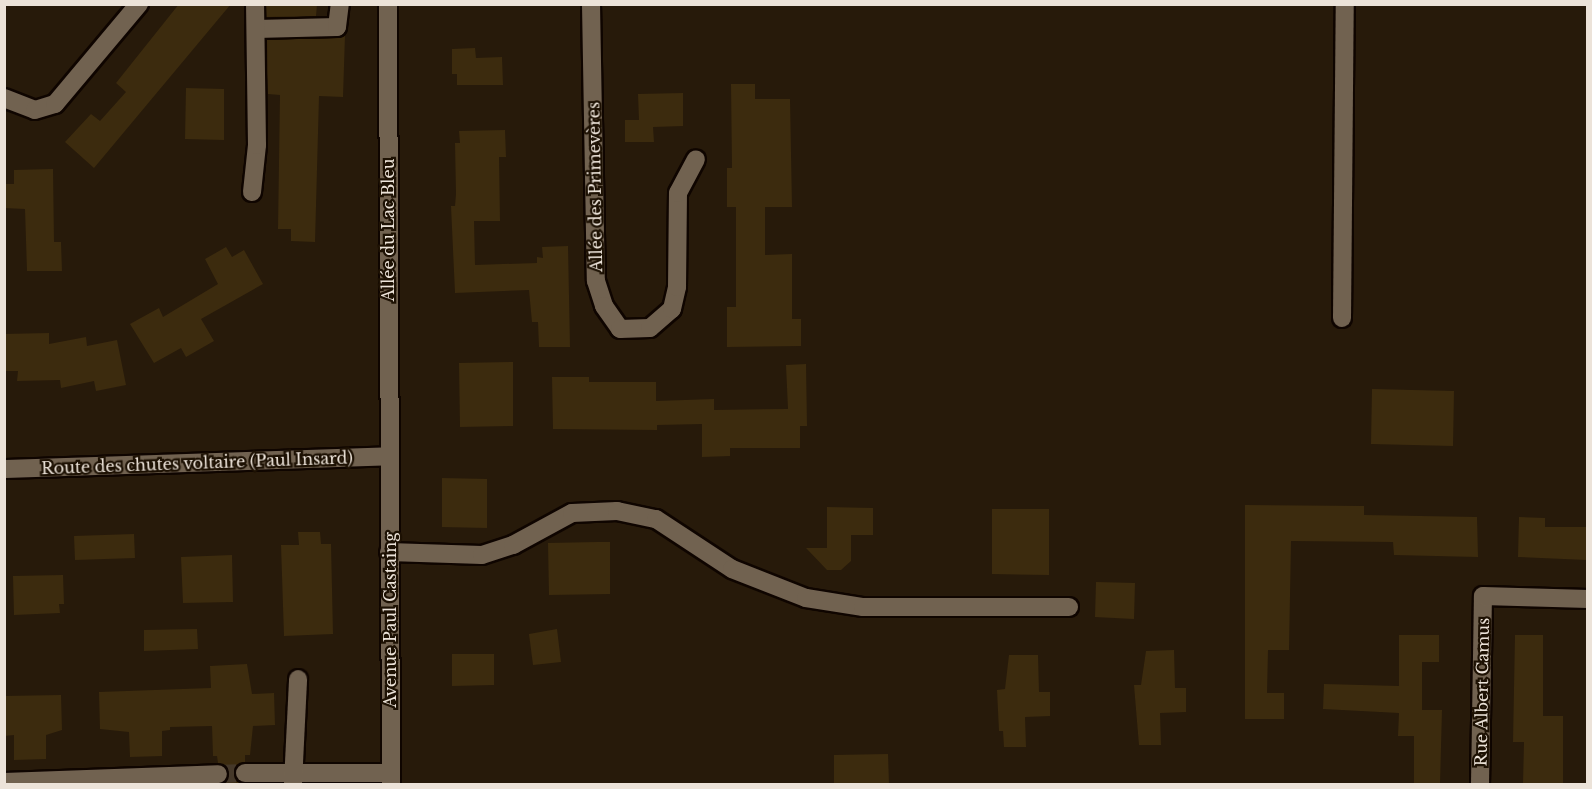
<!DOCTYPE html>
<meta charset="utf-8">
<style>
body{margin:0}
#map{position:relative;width:1592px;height:789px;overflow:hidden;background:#271a0a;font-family:"Libre Baskerville",serif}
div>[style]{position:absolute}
.building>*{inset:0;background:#3c2b0e}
.street-tunnel>*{height:18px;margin-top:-9px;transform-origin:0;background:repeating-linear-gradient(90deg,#453829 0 18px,transparent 0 27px)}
.roads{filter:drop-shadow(2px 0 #0f0500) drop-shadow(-2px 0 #0f0500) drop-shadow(0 2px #0f0500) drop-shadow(0 -2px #0f0500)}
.street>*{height:18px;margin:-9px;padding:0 9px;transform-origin:9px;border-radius:9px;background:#716250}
.secondary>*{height:18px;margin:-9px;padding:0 9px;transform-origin:9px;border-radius:9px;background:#716250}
span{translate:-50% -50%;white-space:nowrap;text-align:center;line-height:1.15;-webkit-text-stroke:4.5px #1d1103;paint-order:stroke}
.street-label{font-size:16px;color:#ece3d9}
.frame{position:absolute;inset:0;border:6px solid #ece3d9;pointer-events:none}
</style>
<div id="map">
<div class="building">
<i style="clip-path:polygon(179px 4px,231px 4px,94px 168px,65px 142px,91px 114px,100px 121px,126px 92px,116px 83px)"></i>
<i style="clip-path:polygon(266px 4px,317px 4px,316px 16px,266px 17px)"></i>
<i style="clip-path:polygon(345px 35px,343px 97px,319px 96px,315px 242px,291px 241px,291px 229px,278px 229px,280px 95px,268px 94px,267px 40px)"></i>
<i style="clip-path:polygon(475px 48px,476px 58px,502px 57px,503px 85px,457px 85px,457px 74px,452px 74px,452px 49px)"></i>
<i style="clip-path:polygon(731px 84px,755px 84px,755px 99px,790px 99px,792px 207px,765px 207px,765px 255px,792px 254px,792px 319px,801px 319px,801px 346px,727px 347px,727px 307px,736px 307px,736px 207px,727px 207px,727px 168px,732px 168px)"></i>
<i style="clip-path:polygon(186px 88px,224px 89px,224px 140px,185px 139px)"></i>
<i style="clip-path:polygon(683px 93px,683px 126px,653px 127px,654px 142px,625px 142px,625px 120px,639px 120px,638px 94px)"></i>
<i style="clip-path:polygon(505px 130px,506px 157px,499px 157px,500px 221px,474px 221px,475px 265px,537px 263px,537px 257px,543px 258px,542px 247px,568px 246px,570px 347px,539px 347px,538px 322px,532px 322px,529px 290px,455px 293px,451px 206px,455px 206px,456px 194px,455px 143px,460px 143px,459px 131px)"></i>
<i style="clip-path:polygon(53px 169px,54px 242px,61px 242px,62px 271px,27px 271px,25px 209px,4px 208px,4px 184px,14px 184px,14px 170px)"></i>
<i style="clip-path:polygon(226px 247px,232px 257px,244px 250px,263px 284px,201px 319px,214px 341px,186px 357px,181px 348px,154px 363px,130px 324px,159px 308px,163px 317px,218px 284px,205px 259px)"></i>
<i style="clip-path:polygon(49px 333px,49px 344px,86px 337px,87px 346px,117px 340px,126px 385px,96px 391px,94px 381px,61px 388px,60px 380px,17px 381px,18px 371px,4px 371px,4px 334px)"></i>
<i style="clip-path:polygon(513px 362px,513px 426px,460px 427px,459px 363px)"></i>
<i style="clip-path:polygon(806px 364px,807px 426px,800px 426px,800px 448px,730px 448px,730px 456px,702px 457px,702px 424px,657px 425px,657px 430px,553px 429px,552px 377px,589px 377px,589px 382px,656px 382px,656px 401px,714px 399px,714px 410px,788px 409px,786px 365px)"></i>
<i style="clip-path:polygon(1372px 389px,1454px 391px,1453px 446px,1371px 444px)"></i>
<i style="clip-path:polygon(442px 478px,487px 479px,487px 528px,442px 527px)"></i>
<i style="clip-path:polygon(1245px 505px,1364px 506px,1364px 515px,1477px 517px,1478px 557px,1394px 555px,1393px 542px,1291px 541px,1289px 650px,1268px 650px,1267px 693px,1284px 693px,1284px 719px,1245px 719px)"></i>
<i style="clip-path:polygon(827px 507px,873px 508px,873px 535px,851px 535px,851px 561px,841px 570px,827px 570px,806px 548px,827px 548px)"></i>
<i style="clip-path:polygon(992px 509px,1049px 509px,1049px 575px,992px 574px)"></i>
<i style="clip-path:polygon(1519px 517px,1545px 518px,1545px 527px,1587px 527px,1587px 560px,1518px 557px)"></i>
<i style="clip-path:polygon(298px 532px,320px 532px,321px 544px,331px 544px,333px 634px,284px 636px,281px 545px,299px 545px)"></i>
<i style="clip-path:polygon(134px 534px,135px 558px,75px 560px,74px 536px)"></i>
<i style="clip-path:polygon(597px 542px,610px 542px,610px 594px,549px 595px,548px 543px)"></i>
<i style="clip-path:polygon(232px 555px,233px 602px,183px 603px,181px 557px)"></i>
<i style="clip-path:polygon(63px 575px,64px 604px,59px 604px,60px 613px,14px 615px,13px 576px)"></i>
<i style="clip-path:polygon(1096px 582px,1135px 583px,1134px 619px,1095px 617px)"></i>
<i style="clip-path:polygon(197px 629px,198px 649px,144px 651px,144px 630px)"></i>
<i style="clip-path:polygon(557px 629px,561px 662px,533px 665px,529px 634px)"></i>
<i style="clip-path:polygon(1399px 635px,1439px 635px,1439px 662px,1422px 662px,1422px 710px,1442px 710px,1440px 784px,1414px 784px,1414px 736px,1398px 736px,1399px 713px,1323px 709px,1324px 684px,1399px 686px)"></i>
<i style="clip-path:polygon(1515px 635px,1543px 635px,1543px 716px,1563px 716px,1563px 784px,1523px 784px,1524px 742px,1513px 742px)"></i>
<i style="clip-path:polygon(1174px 650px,1175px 688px,1186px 688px,1186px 712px,1160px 713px,1161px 745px,1139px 745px,1134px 685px,1141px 685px,1146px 651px)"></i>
<i style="clip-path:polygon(452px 654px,494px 654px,494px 685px,452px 686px)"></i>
<i style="clip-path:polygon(1009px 655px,1038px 655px,1039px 692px,1050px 692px,1050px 716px,1025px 717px,1026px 747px,1004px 747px,1003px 731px,999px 731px,997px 690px,1005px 689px)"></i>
<i style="clip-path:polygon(247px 664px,252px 694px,274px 693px,275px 725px,253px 726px,250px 755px,245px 755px,245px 762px,234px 772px,236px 779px,245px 784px,221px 784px,229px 773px,218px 763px,217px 756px,213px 756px,212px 726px,170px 727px,170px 730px,162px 731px,162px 756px,130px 757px,129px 732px,100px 729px,99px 692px,211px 688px,210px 666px)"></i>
<i style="clip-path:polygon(61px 695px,62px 730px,46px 735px,46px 759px,14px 760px,14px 735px,4px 736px,4px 696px)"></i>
<i style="clip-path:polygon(888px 754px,889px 784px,834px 784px,834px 755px)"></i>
</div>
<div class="street-tunnel">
<i style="left:218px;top:774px;width:27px;rotate:-2deg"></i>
</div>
<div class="roads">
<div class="street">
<i style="left:591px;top:4px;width:277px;rotate:89deg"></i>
<i style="left:596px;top:281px;width:26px;rotate:72deg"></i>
<i style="left:604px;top:306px;width:28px;rotate:55deg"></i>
<i style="left:620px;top:329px;width:30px;rotate:-2deg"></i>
<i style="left:650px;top:328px;width:29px;rotate:-41deg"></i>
<i style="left:672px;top:309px;width:23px;rotate:-77deg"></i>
<i style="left:677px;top:287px;width:94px;rotate:-89.4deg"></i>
<i style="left:678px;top:193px;width:38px;rotate:-62deg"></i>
<i style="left:256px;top:29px;width:81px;rotate:-1.4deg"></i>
<i style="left:337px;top:27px;width:23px;rotate:-83deg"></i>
<i style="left:4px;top:98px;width:33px;rotate:21deg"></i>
<i style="left:35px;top:110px;width:21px;rotate:-17deg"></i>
<i style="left:55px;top:104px;width:131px;rotate:-50deg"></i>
<i style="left:252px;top:192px;width:47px;rotate:-83.9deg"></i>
<i style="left:257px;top:145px;width:141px;rotate:-90.8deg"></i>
<i style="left:1342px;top:318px;width:314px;rotate:-89.5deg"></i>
<i style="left:4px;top:469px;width:385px;rotate:-1.9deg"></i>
<i style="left:389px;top:552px;width:93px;rotate:1.8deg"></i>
<i style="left:482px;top:555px;width:33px;rotate:-18deg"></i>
<i style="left:513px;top:545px;width:67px;rotate:-28.5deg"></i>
<i style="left:572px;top:513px;width:45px;rotate:-2.5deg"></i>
<i style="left:617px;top:511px;width:40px;rotate:12deg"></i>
<i style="left:656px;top:519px;width:91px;rotate:33.3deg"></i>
<i style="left:732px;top:569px;width:79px;rotate:21.4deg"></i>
<i style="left:806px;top:598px;width:58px;rotate:9deg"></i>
<i style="left:863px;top:607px;width:206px"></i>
<i style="left:245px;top:773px;width:146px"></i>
<i style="left:4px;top:782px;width:214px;rotate:-2.1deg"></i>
<i style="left:293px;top:783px;width:104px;rotate:-87.2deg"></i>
<i style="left:1480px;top:784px;width:188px;rotate:-89.1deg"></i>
<i style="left:1483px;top:596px;width:105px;rotate:1.6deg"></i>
</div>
<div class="secondary">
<i style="left:388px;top:4px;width:780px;rotate:89.78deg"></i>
</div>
</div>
<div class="street-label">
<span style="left:595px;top:187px;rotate:-91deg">Allée des Primevères</span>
<span style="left:388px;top:230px;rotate:-90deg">Allée du Lac Bleu</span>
<span style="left:197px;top:463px;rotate:-2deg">Route des chutes voltaire (Paul Insard)</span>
<span style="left:390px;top:620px;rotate:-90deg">Avenue Paul Castaing</span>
<span style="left:1482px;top:692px;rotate:-89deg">Rue Albert Camus</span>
</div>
<div class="frame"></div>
</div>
